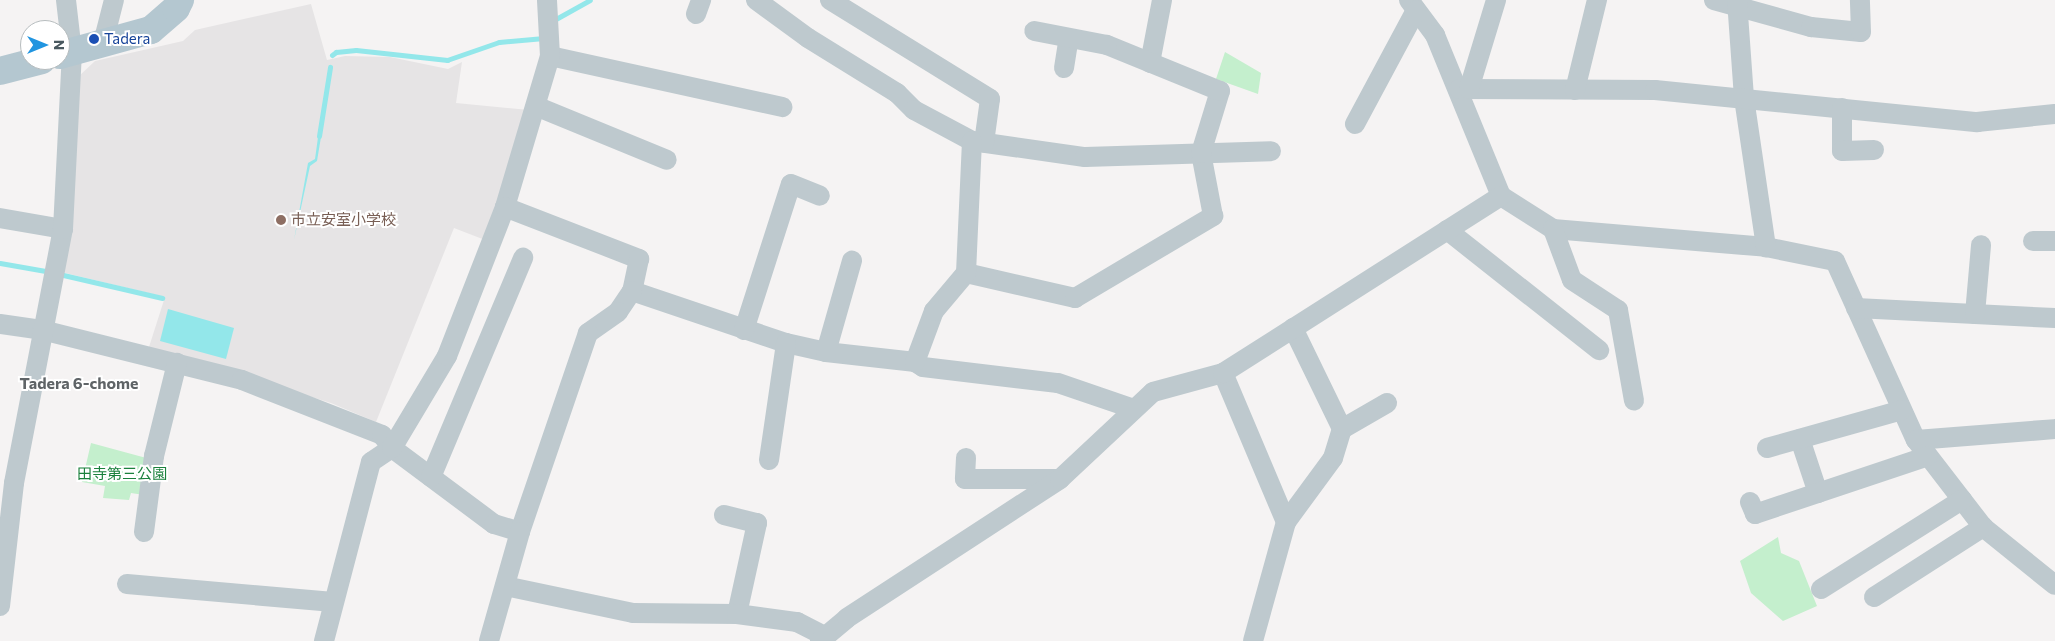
<!DOCTYPE html>
<meta charset="utf-8">
<style>
body{margin:0}
#map{position:relative;width:2055px;height:641px;overflow:hidden;background:#f5f3f3;font-family:Commissioner,"Noto Sans JP",sans-serif}
div>[style]{position:absolute}
.education>*{inset:0;background:#e6e4e5}
.green>*{inset:0;background:#c4efcd}
.water>*{inset:0;background:#93e7ea}
.stream>*{height:5px;margin:-2.5px;padding:0 2.5px;transform-origin:2.5px;border-radius:2.5px;background:#93e7ea}
.street>*{height:20px;margin:-10px;padding:0 10px;transform-origin:10px;border-radius:10px;background:#bec9ce}
.primary>*{height:28px;margin:-14px;padding:0 14px;transform-origin:14px;border-radius:14px;background:#b4c7d0}
.dots>*{width:14px;height:14px;translate:-50% -50%;box-sizing:border-box;border:2px solid #fff;border-radius:50%}
span{translate:-50% -50%;white-space:nowrap;text-align:center;line-height:1.15;-webkit-text-stroke:4px #fff;paint-order:stroke}
.transit-label{font-size:15px;color:#164399}
.left{translate:0 -50%;text-align:left}
.education-label{font-size:15px;color:#785e54}
.park-label{font-size:15px;color:#1b813d}
.neighbourhood-label{font-size:16px;color:#5f6467;font-weight:700}
.north{position:absolute;left:20px;top:20px;width:50px;height:50px;box-sizing:border-box;background:#fff;border:1px solid #b7bdbf;border-radius:50%;rotate:90deg;font-size:14px;font-weight:700;line-height:20px;text-align:center;color:#4a5960}
.north::after{content:'';display:block;margin:auto;width:18px;height:22px;background:#2195e0;clip-path:polygon(50% 0,100% 100%,50% 72%,0 100%)}
</style>
<div id="map">
<div class="education">
<i style="clip-path:polygon(311px 4px,327px 60px,345px 56px,390px 57px,448px 69px,462px 62px,456px 103px,529px 110px,485px 240px,454px 228px,376px 422px,331px 403px,149px 347px,165px 297px,61px 272px,78px 77px,95px 61px,183px 41px,195px 30px)"></i>
</div>
<div class="green">
<i style="clip-path:polygon(1225px 52px,1261px 73px,1258px 94px,1216px 79px)"></i>
<i style="clip-path:polygon(91px 443px,150px 459px,144px 495px,131px 493px,129px 500px,103px 498px,105px 486px,82px 482px)"></i>
<i style="clip-path:polygon(1778px 537px,1781px 553px,1799px 561px,1817px 606px,1783px 621px,1751px 593px,1740px 561px)"></i>
</div>
<div class="water">
<i style="clip-path:polygon(319px 130px,322px 131px,317px 161px,310px 166px,294px 240px,308px 163px,315px 159px)"></i>
<i style="clip-path:polygon(168px 309px,234px 328px,226px 359px,160px 341px)"></i>
</div>
<div class="stream">
<i style="left:554px;top:20px;width:41px;rotate:-29.1deg"></i>
<i style="left:332px;top:55px;width:5px;rotate:-37deg"></i>
<i style="left:336px;top:52px;width:20px;rotate:-6deg"></i>
<i style="left:356px;top:50px;width:92px;rotate:6.3deg"></i>
<i style="left:447px;top:60px;width:55px;rotate:-19.1deg"></i>
<i style="left:499px;top:42px;width:45px;rotate:-5.1deg"></i>
<i style="left:319px;top:136px;width:70px;rotate:-80.9deg"></i>
<i style="left:0;top:263px;width:52px;rotate:10deg"></i>
<i style="left:59px;top:274px;width:106px;rotate:13.1deg"></i>
</div>
<div class="street">
<i style="left:756px;top:0;width:64px;rotate:36.2deg"></i>
<i style="left:808px;top:38px;width:105px;rotate:31.7deg"></i>
<i style="left:897px;top:93px;width:24px;rotate:45deg"></i>
<i style="left:914px;top:110px;width:66px;rotate:28.1deg"></i>
<i style="left:972px;top:141px;width:114px;rotate:8.1deg"></i>
<i style="left:1085px;top:157px;width:186px;rotate:-1.8deg"></i>
<i style="left:830px;top:0;width:188px;rotate:31.7deg"></i>
<i style="left:990px;top:99px;width:44px;rotate:97.8deg"></i>
<i style="left:1409px;top:0;width:44px;rotate:53.4deg"></i>
<i style="left:1435px;top:35px;width:174px;rotate:67.7deg"></i>
<i style="left:1501px;top:196px;width:62px;rotate:32.4deg"></i>
<i style="left:1553px;top:229px;width:214px;rotate:4.8deg"></i>
<i style="left:1766px;top:247px;width:70px;rotate:11.5deg"></i>
<i style="left:1835px;top:261px;width:196px;rotate:65.7deg"></i>
<i style="left:1916px;top:440px;width:110px;rotate:52.4deg"></i>
<i style="left:1983px;top:527px;width:92px;rotate:38.9deg"></i>
<i style="left:1714px;top:0;width:101px;rotate:15.6deg"></i>
<i style="left:1811px;top:27px;width:50px;rotate:5.7deg"></i>
<i style="left:1861px;top:32px;width:32px;rotate:-92deg"></i>
<i style="left:1737px;top:0;width:98px;rotate:85.9deg"></i>
<i style="left:1744px;top:98px;width:151px;rotate:81.6deg"></i>
<i style="left:696px;top:14px;width:15px;rotate:-70deg"></i>
<i style="left:103px;top:43px;width:44px;rotate:-75.7deg"></i>
<i style="left:550px;top:56px;width:238px;rotate:12.4deg"></i>
<i style="left:1150px;top:63px;width:64px;rotate:-79.2deg"></i>
<i style="left:1064px;top:68px;width:30px;rotate:-81deg"></i>
<i style="left:1459px;top:89px;width:196px;rotate:0.3deg"></i>
<i style="left:1655px;top:90px;width:324px;rotate:5.7deg"></i>
<i style="left:1977px;top:122px;width:78px;rotate:-5.9deg"></i>
<i style="left:1469px;top:89px;width:93px;rotate:-73.1deg"></i>
<i style="left:1575px;top:90px;width:93px;rotate:-76.3deg"></i>
<i style="left:538px;top:107px;width:139px;rotate:22.3deg"></i>
<i style="left:1842px;top:108px;width:43px;rotate:90deg"></i>
<i style="left:1842px;top:151px;width:32px;rotate:-2deg"></i>
<i style="left:1355px;top:124px;width:129px;rotate:-61.8deg"></i>
<i style="left:505px;top:207px;width:158px;rotate:-73.4deg"></i>
<i style="left:550px;top:56px;width:56px;rotate:-93.1deg"></i>
<i style="left:0;top:218px;width:64px;rotate:9.9deg"></i>
<i style="left:1553px;top:229px;width:54px;rotate:69.6deg"></i>
<i style="left:1572px;top:280px;width:55px;rotate:33.1deg"></i>
<i style="left:1618px;top:310px;width:92px;rotate:80deg"></i>
<i style="left:1447px;top:230px;width:194px;rotate:38.3deg"></i>
<i style="left:2033px;top:241px;width:22px"></i>
<i style="left:966px;top:273px;width:112px;rotate:12.9deg"></i>
<i style="left:1075px;top:298px;width:161px;rotate:-30.7deg"></i>
<i style="left:1213px;top:216px;width:64px;rotate:-100.8deg"></i>
<i style="left:1201px;top:153px;width:65px;rotate:-73deg"></i>
<i style="left:1220px;top:91px;width:122px;rotate:-157.8deg"></i>
<i style="left:1107px;top:45px;width:74px;rotate:-169.1deg"></i>
<i style="left:632px;top:291px;width:163px;rotate:18.7deg"></i>
<i style="left:786px;top:343px;width:41px;rotate:12.7deg"></i>
<i style="left:826px;top:352px;width:90px;rotate:6.4deg"></i>
<i style="left:915px;top:362px;width:9px;rotate:32deg"></i>
<i style="left:923px;top:367px;width:136px;rotate:6.8deg"></i>
<i style="left:1058px;top:383px;width:80px;rotate:18.9deg"></i>
<i style="left:1856px;top:308px;width:199px;rotate:2.9deg"></i>
<i style="left:1975px;top:314px;width:69px;rotate:-85deg"></i>
<i style="left:0;top:324px;width:42px;rotate:8.1deg"></i>
<i style="left:42px;top:330px;width:206px;rotate:14deg"></i>
<i style="left:242px;top:380px;width:150px;rotate:21.4deg"></i>
<i style="left:382px;top:435px;width:16px;rotate:52deg"></i>
<i style="left:392px;top:448px;width:127px;rotate:36.7deg"></i>
<i style="left:494px;top:524px;width:27px;rotate:17deg"></i>
<i style="left:1293px;top:328px;width:112px;rotate:64.1deg"></i>
<i style="left:744px;top:330px;width:153px;rotate:-72.2deg"></i>
<i style="left:791px;top:184px;width:31px;rotate:22deg"></i>
<i style="left:826px;top:352px;width:95px;rotate:-74.1deg"></i>
<i style="left:915px;top:362px;width:54px;rotate:-69.6deg"></i>
<i style="left:934px;top:311px;width:50px;rotate:-49.9deg"></i>
<i style="left:966px;top:273px;width:132px;rotate:-87.4deg"></i>
<i style="left:1223px;top:373px;width:162px;rotate:67.1deg"></i>
<i style="left:1286px;top:522px;width:123px;rotate:105.5deg"></i>
<i style="left:1800px;top:439px;width:57px;rotate:71.6deg"></i>
<i style="left:1916px;top:440px;width:139px;rotate:-4.5deg"></i>
<i style="left:1767px;top:448px;width:140px;rotate:-15.7deg"></i>
<i style="left:966px;top:458px;width:21px;rotate:93deg"></i>
<i style="left:965px;top:479px;width:95px"></i>
<i style="left:769px;top:460px;width:118px;rotate:-81.7deg"></i>
<i style="left:431px;top:477px;width:238px;rotate:-67.2deg"></i>
<i style="left:1750px;top:502px;width:13px;rotate:67deg"></i>
<i style="left:1755px;top:514px;width:182px;rotate:-18.5deg"></i>
<i style="left:724px;top:515px;width:34px;rotate:14deg"></i>
<i style="left:757px;top:523px;width:93px;rotate:102.4deg"></i>
<i style="left:1286px;top:522px;width:79px;rotate:-53.7deg"></i>
<i style="left:1333px;top:458px;width:30px;rotate:-73deg"></i>
<i style="left:1342px;top:429px;width:52px;rotate:-30deg"></i>
<i style="left:144px;top:532px;width:77px;rotate:-82.5deg"></i>
<i style="left:154px;top:456px;width:96px;rotate:-76.1deg"></i>
<i style="left:127px;top:584px;width:207px;rotate:5deg"></i>
<i style="left:505px;top:586px;width:131px;rotate:11.9deg"></i>
<i style="left:633px;top:613px;width:104px;rotate:0.6deg"></i>
<i style="left:737px;top:614px;width:61px;rotate:7.6deg"></i>
<i style="left:797px;top:622px;width:29px;rotate:27deg"></i>
<i style="left:1821px;top:589px;width:167px;rotate:-32.3deg"></i>
<i style="left:1874px;top:597px;width:130px;rotate:-32.7deg"></i>
<i style="left:0;top:606px;width:124px;rotate:-83.5deg"></i>
<i style="left:14px;top:483px;width:259px;rotate:-79.1deg"></i>
<i style="left:63px;top:229px;width:177px;rotate:-87.1deg"></i>
<i style="left:72px;top:52px;width:52px;rotate:-96.6deg"></i>
<i style="left:324px;top:641px;width:185px;rotate:-75.3deg"></i>
<i style="left:371px;top:462px;width:25px;rotate:-34deg"></i>
<i style="left:392px;top:448px;width:107px;rotate:-59.1deg"></i>
<i style="left:447px;top:356px;width:160px;rotate:-68.7deg"></i>
<i style="left:505px;top:207px;width:144px;rotate:21.2deg"></i>
<i style="left:639px;top:259px;width:33px;rotate:102deg"></i>
<i style="left:632px;top:291px;width:25px;rotate:124deg"></i>
<i style="left:618px;top:312px;width:37px;rotate:145deg"></i>
<i style="left:588px;top:333px;width:210px;rotate:108.9deg"></i>
<i style="left:520px;top:532px;width:113px;rotate:105.9deg"></i>
<i style="left:820px;top:641px;width:35px;rotate:-40deg"></i>
<i style="left:847px;top:618px;width:254px;rotate:-33.1deg"></i>
<i style="left:1060px;top:479px;width:127px;rotate:-43.1deg"></i>
<i style="left:1153px;top:392px;width:73px;rotate:-15.2deg"></i>
<i style="left:1223px;top:373px;width:330px;rotate:-32.5deg"></i>
</div>
<div class="primary">
<i style="left:60px;top:55px;width:94px;rotate:-15.4deg"></i>
<i style="left:151px;top:30px;width:33px;rotate:-41deg"></i>
<i style="left:176px;top:8px;width:9px;rotate:-63deg"></i>
<i style="left:0;top:71px;width:43px;rotate:-14.7deg"></i>
</div>
<div class="dots">
<i style="left:94px;top:39px;background:#1a4fb4"></i>
<i style="left:281px;top:220px;background:#8d6e63"></i>
</div>
<div class="transit-label">
<span class="left" style="left:104px;top:39px">Tadera</span>
</div>
<div class="education-label">
<span class="left" style="left:291px;top:220px">市立安室小学校</span>
</div>
<div class="park-label">
<span style="left:122px;top:474px">田寺第三公園</span>
</div>
<div class="neighbourhood-label">
<span style="left:79px;top:383px">Tadera 6-chome</span>
</div>
<div class="north">N</div>
</div>
